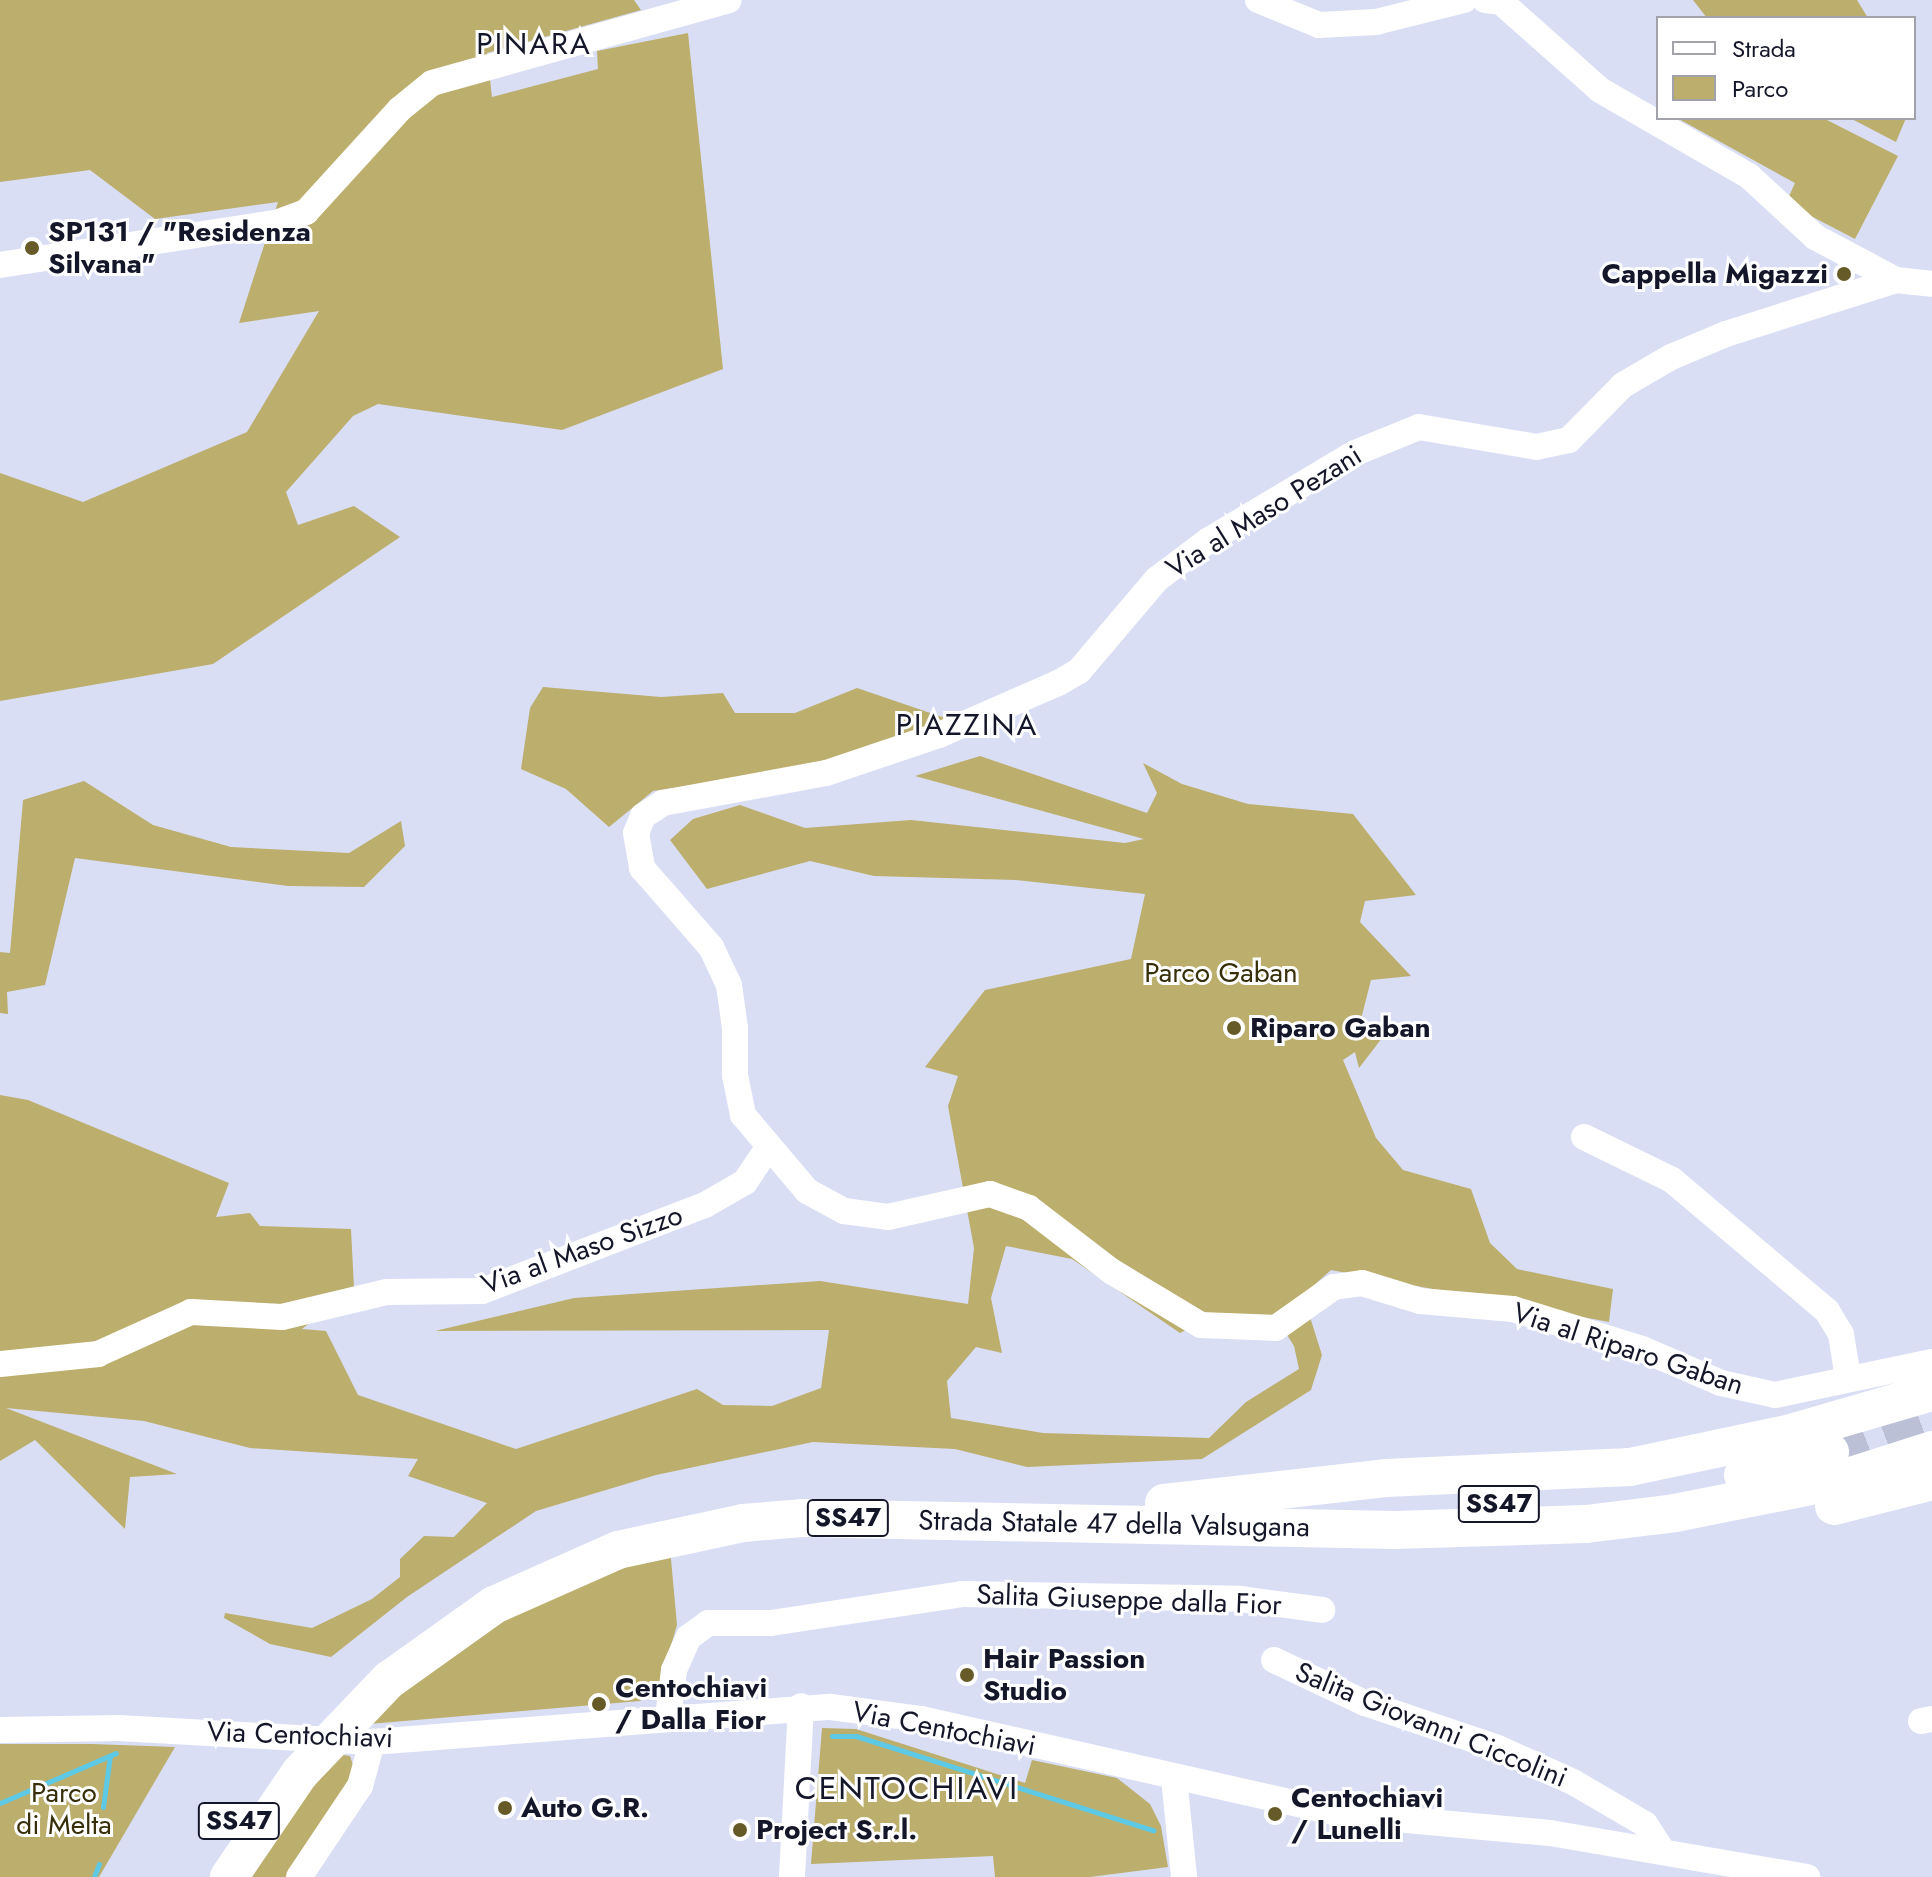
<!DOCTYPE html>
<style>
body{margin:0}
#map{position:relative;width:1932px;height:1877px;overflow:hidden;background:#d9def5;font-family:Jost,sans-serif}
div>[style]{position:absolute}
.green>*{inset:0;background:#bcae6c}
.stream>*{height:5px;margin:-2.5px;padding:0 2.5px;transform-origin:2.5px;border-radius:2.5px;background:#5ec9e5}
.highway-tunnel>*{height:38px;margin-top:-19px;transform-origin:0;background:repeating-linear-gradient(90deg,#bbc0d7 0 38px,transparent 0 57px)}
.minor>*{height:26px;margin:-13px;padding:0 13px;transform-origin:13px;border-radius:13px;background:#fff}
.highway>*{height:38px;margin:-19px;padding:0 19px;transform-origin:19px;border-radius:19px;background:#fff}
.dots>*{width:22px;height:22px;translate:-50% -50%;box-sizing:border-box;border:4px solid #fff;border-radius:50%}
span{translate:-50% -50%;white-space:nowrap;text-align:center;line-height:1.15;-webkit-text-stroke:6px #fff;paint-order:stroke}
.shield-label span{padding:2px 6px;background:#fff;border:2px solid;border-radius:6px;-webkit-text-stroke-width:0}
.shield-label{font-size:26px;color:#14162a;font-weight:700}
.poi-label{font-size:28px;color:#14162a;font-weight:700}
.left{translate:0 -50%;text-align:left}
.right{translate:-100% -50%;text-align:right}
.street-label{font-size:28px;color:#14162a}
.park-label{font-size:28px;color:#372f0a}
.neighbourhood-label{font-size:30px;color:#14162a;letter-spacing:2px}
.quarter-label{font-size:32px;color:#14162a;letter-spacing:2px}
.legend{position:absolute;left:1656px;top:16px;width:260px;height:104px;box-sizing:border-box;background:#fff;border:2px solid #a1a2aa;margin:0;padding:10px 14px;list-style:none;font-size:24px;color:#14162a}
.legend li{display:flex;align-items:center;gap:16px;height:40px}
.legend b{width:40px;border:2px solid #a1a2aa}
</style>
<div id="map">
<div class="green">
<i style="clip-path:polygon(0 0,634px 0,641px 10px,487px 53px,492px 97px,598px 69px,597px 51px,688px 33px,723px 369px,562px 430px,378px 404px,353px 416px,286px 492px,298px 525px,354px 506px,400px 537px,213px 664px,0 701px,0 473px,83px 502px,247px 432px,319px 311px,239px 323px,278px 202px,155px 219px,90px 170px,0 182px)"></i>
<i style="clip-path:polygon(1693px 0,1857px 0,1868px 18px,1707px 18px)"></i>
<i style="clip-path:polygon(1677px 118px,1823px 118px,1898px 156px,1855px 239px,1786px 203px,1795px 183px)"></i>
<i style="clip-path:polygon(1850px 118px,1906px 118px,1896px 142px)"></i>
<i style="clip-path:polygon(543px 687px,661px 697px,723px 693px,735px 713px,795px 713px,857px 688px,948px 719px,824px 765px,653px 791px,609px 827px,566px 789px,521px 769px,530px 708px)"></i>
<i style="clip-path:polygon(evenodd,980px 756px,1147px 813px,1157px 793px,1143px 763px,1182px 784px,1248px 804px,1353px 814px,1416px 895px,1365px 901px,1360px 922px,1411px 976px,1371px 980px,1361px 1019px,1382px 1038px,1359px 1068px,1355px 1052px,1343px 1060px,1376px 1138px,1403px 1170px,1471px 1189px,1490px 1243px,1517px 1269px,1613px 1289px,1609px 1322px,1331px 1270px,1303px 1295px,1322px 1355px,1311px 1390px,1202px 1459px,1027px 1467px,955px 1449px,813px 1442px,656px 1475px,536px 1511px,407px 1597px,331px 1657px,270px 1644px,224px 1618px,225px 1613px,312px 1628px,372px 1599px,400px 1577px,400px 1559px,424px 1536px,454px 1537px,487px 1503px,408px 1476px,418px 1459px,250px 1448px,144px 1421px,6px 1408px,177px 1474px,130px 1477px,125px 1529px,35px 1440px,0 1461px,0 1095px,28px 1100px,229px 1183px,216px 1217px,250px 1213px,260px 1226px,351px 1229px,354px 1288px,302px 1329px,326px 1331px,358px 1395px,516px 1449px,697px 1389px,723px 1405px,772px 1406px,821px 1388px,829px 1330px,435px 1331px,574px 1298px,820px 1281px,968px 1304px,974px 1248px,948px 1106px,958px 1076px,925px 1067px,985px 990px,1131px 959px,1145px 894px,1016px 880px,874px 876px,810px 861px,707px 889px,670px 840px,693px 819px,740px 805px,805px 828px,911px 820px,1125px 843px,1144px 839px,915px 776px,980px 756px,1006px 1246px,1072px 1259px,1180px 1333px,1213px 1316px,1277px 1319px,1294px 1346px,1299px 1369px,1246px 1402px,1209px 1438px,1043px 1433px,951px 1418px,947px 1381px,976px 1347px,1002px 1353px,991px 1298px,1006px 1246px)"></i>
<i style="clip-path:polygon(84px 781px,153px 825px,231px 847px,349px 853px,401px 821px,405px 846px,364px 887px,288px 886px,75px 858px,45px 985px,7px 992px,8px 1014px,0 1013px,0 952px,10px 953px,23px 800px)"></i>
<i style="clip-path:polygon(670px 1548px,677px 1625px,659px 1687px,640px 1701px,357px 1725px,482px 1625px)"></i>
<i style="clip-path:polygon(822px 1728px,856px 1729px,1025px 1783px,1032px 1760px,1117px 1778px,1150px 1804px,1161px 1826px,1168px 1867px,1090px 1877px,995px 1877px,993px 1856px,811px 1864px)"></i>
<i style="clip-path:polygon(0 1744px,92px 1744px,175px 1747px,99px 1877px,0 1877px)"></i>
<i style="clip-path:polygon(330px 1753px,350px 1756px,356px 1774px,287px 1877px,250px 1877px)"></i>
</div>
<div class="stream">
<i style="left:832px;top:1736px;width:24px"></i>
<i style="left:856px;top:1736px;width:312px;rotate:17.6deg"></i>
<i style="left:0;top:1803px;width:126px;rotate:-23.3deg"></i>
<i style="left:103px;top:1807px;width:52px;rotate:-82.3deg"></i>
<i style="left:94px;top:1877px;width:14px;rotate:-69deg"></i>
</div>
<div class="highway-tunnel">
<i style="left:1830px;top:1452px;width:109px;rotate:-20.9deg"></i>
</div>
<div class="minor">
<i style="left:1258px;top:0;width:66px;rotate:22.3deg"></i>
<i style="left:1319px;top:25px;width:57px;rotate:-3deg"></i>
<i style="left:1376px;top:22px;width:91px;rotate:-14deg"></i>
<i style="left:1485px;top:0;width:16px;rotate:7deg"></i>
<i style="left:1501px;top:2px;width:132px;rotate:41.6deg"></i>
<i style="left:1600px;top:90px;width:172px;rotate:30deg"></i>
<i style="left:1749px;top:176px;width:90px;rotate:42.7deg"></i>
<i style="left:1815px;top:237px;width:92px;rotate:28deg"></i>
<i style="left:1896px;top:280px;width:36px;rotate:6deg"></i>
<i style="left:0;top:265px;width:279px;rotate:-8.7deg"></i>
<i style="left:276px;top:223px;width:32px;rotate:-20deg"></i>
<i style="left:306px;top:212px;width:139px;rotate:-47.6deg"></i>
<i style="left:400px;top:109px;width:41px;rotate:-39.1deg"></i>
<i style="left:432px;top:83px;width:308px;rotate:-15.6deg"></i>
<i style="left:1896px;top:280px;width:178px;rotate:162.4deg"></i>
<i style="left:1726px;top:334px;width:60px;rotate:157.3deg"></i>
<i style="left:1671px;top:357px;width:56px;rotate:149.7deg"></i>
<i style="left:1623px;top:385px;width:77px;rotate:134.5deg"></i>
<i style="left:1569px;top:440px;width:33px;rotate:168deg"></i>
<i style="left:1537px;top:447px;width:120px;rotate:-170.4deg"></i>
<i style="left:1419px;top:427px;width:69px;rotate:157.9deg"></i>
<i style="left:1355px;top:453px;width:170px;rotate:149.2deg"></i>
<i style="left:1209px;top:540px;width:65px;rotate:143.1deg"></i>
<i style="left:1157px;top:579px;width:121px;rotate:130.3deg"></i>
<i style="left:1079px;top:671px;width:24px;rotate:150deg"></i>
<i style="left:1058px;top:683px;width:130px;rotate:156.4deg"></i>
<i style="left:939px;top:735px;width:119px;rotate:161.4deg"></i>
<i style="left:826px;top:773px;width:166px;rotate:169.6deg"></i>
<i style="left:663px;top:803px;width:24px;rotate:147deg"></i>
<i style="left:643px;top:816px;width:18px;rotate:112deg"></i>
<i style="left:636px;top:833px;width:36px;rotate:80deg"></i>
<i style="left:642px;top:868px;width:105px;rotate:48.9deg"></i>
<i style="left:711px;top:947px;width:42px;rotate:64.7deg"></i>
<i style="left:729px;top:985px;width:43px;rotate:82.1deg"></i>
<i style="left:735px;top:1028px;width:47px;rotate:90deg"></i>
<i style="left:735px;top:1075px;width:41px;rotate:78.7deg"></i>
<i style="left:743px;top:1115px;width:99px;rotate:49.9deg"></i>
<i style="left:807px;top:1191px;width:42px;rotate:28.4deg"></i>
<i style="left:844px;top:1211px;width:44px;rotate:7.8deg"></i>
<i style="left:888px;top:1217px;width:105px;rotate:-12.7deg"></i>
<i style="left:990px;top:1194px;width:41px;rotate:19.7deg"></i>
<i style="left:1029px;top:1208px;width:103px;rotate:37.5deg"></i>
<i style="left:1111px;top:1271px;width:105px;rotate:31deg"></i>
<i style="left:1201px;top:1325px;width:75px;rotate:2.3deg"></i>
<i style="left:1276px;top:1328px;width:71px;rotate:-35.3deg"></i>
<i style="left:1334px;top:1287px;width:28px;rotate:-8deg"></i>
<i style="left:1362px;top:1283px;width:61px;rotate:17.2deg"></i>
<i style="left:1420px;top:1301px;width:93px;rotate:4.9deg"></i>
<i style="left:1513px;top:1309px;width:135px;rotate:17.2deg"></i>
<i style="left:1642px;top:1349px;width:86px;rotate:23.3deg"></i>
<i style="left:1721px;top:1383px;width:55px;rotate:12.5deg"></i>
<i style="left:1775px;top:1395px;width:160px;rotate:-11.9deg"></i>
<i style="left:1584px;top:1137px;width:98px;rotate:26deg"></i>
<i style="left:1672px;top:1180px;width:203px;rotate:40.2deg"></i>
<i style="left:1827px;top:1311px;width:27px;rotate:59deg"></i>
<i style="left:1841px;top:1334px;width:45px;rotate:81deg"></i>
<i style="left:0;top:1364px;width:99px;rotate:-5.8deg"></i>
<i style="left:98px;top:1354px;width:102px;rotate:-24.3deg"></i>
<i style="left:191px;top:1312px;width:91px;rotate:3.1deg"></i>
<i style="left:282px;top:1317px;width:108px;rotate:-13.4deg"></i>
<i style="left:387px;top:1292px;width:95px;rotate:-0.6deg"></i>
<i style="left:482px;top:1291px;width:239px;rotate:-21.1deg"></i>
<i style="left:705px;top:1205px;width:46px;rotate:-29.9deg"></i>
<i style="left:745px;top:1182px;width:40px;rotate:-56deg"></i>
<i style="left:1274px;top:1660px;width:101px;rotate:25.3deg"></i>
<i style="left:1365px;top:1703px;width:140px;rotate:18.7deg"></i>
<i style="left:1498px;top:1748px;width:82px;rotate:24.4deg"></i>
<i style="left:1573px;top:1782px;width:83px;rotate:30.3deg"></i>
<i style="left:1645px;top:1824px;width:31px;rotate:57deg"></i>
<i style="left:668px;top:1717px;width:47px;rotate:-82.7deg"></i>
<i style="left:674px;top:1670px;width:36px;rotate:-66deg"></i>
<i style="left:689px;top:1637px;width:24px;rotate:-36deg"></i>
<i style="left:708px;top:1623px;width:63px"></i>
<i style="left:771px;top:1623px;width:193px;rotate:-8.6deg"></i>
<i style="left:962px;top:1594px;width:278px;rotate:1deg"></i>
<i style="left:1240px;top:1599px;width:83px;rotate:7.6deg"></i>
<i style="left:1921px;top:1721px;width:11px;rotate:-10deg"></i>
<i style="left:0;top:1730px;width:119px;rotate:-1deg"></i>
<i style="left:119px;top:1728px;width:253px;rotate:3.2deg"></i>
<i style="left:372px;top:1742px;width:460px;rotate:-4.4deg"></i>
<i style="left:831px;top:1707px;width:91px;rotate:7.6deg"></i>
<i style="left:921px;top:1719px;width:431px;rotate:12.7deg"></i>
<i style="left:1341px;top:1814px;width:210px;rotate:5.2deg"></i>
<i style="left:1550px;top:1833px;width:261px;rotate:9.7deg"></i>
<i style="left:1174px;top:1778px;width:100px;rotate:84.2deg"></i>
<i style="left:299px;top:1877px;width:110px;rotate:-56.2deg"></i>
<i style="left:360px;top:1786px;width:46px;rotate:-74.7deg"></i>
<i style="left:792px;top:1877px;width:171px;rotate:-87deg"></i>
</div>
<div class="highway">
<i style="left:1743px;top:1475px;width:90px;rotate:-14.8deg"></i>
<i style="left:1164px;top:1503px;width:223px;rotate:-6.4deg"></i>
<i style="left:1386px;top:1478px;width:244px;rotate:-2.6deg"></i>
<i style="left:1630px;top:1467px;width:165px;rotate:-11.9deg"></i>
<i style="left:1791px;top:1433px;width:147px;rotate:-16.2deg"></i>
<i style="left:1834px;top:1506px;width:101px;rotate:-14.3deg"></i>
<i style="left:229px;top:1877px;width:126px;rotate:-55.7deg"></i>
<i style="left:300px;top:1773px;width:129px;rotate:-46.3deg"></i>
<i style="left:389px;top:1680px;width:129px;rotate:-35.5deg"></i>
<i style="left:494px;top:1605px;width:136px;rotate:-23.9deg"></i>
<i style="left:618px;top:1550px;width:128px;rotate:-12.2deg"></i>
<i style="left:743px;top:1523px;width:59px;rotate:-4.8deg"></i>
<i style="left:802px;top:1518px;width:593px;rotate:1.16deg"></i>
<i style="left:1395px;top:1530px;width:191px;rotate:-1.8deg"></i>
<i style="left:1586px;top:1524px;width:90px;rotate:-7deg"></i>
<i style="left:1675px;top:1513px;width:160px;rotate:-11.2deg"></i>
<i style="left:1832px;top:1482px;width:105px;rotate:-17.7deg"></i>
</div>
<div class="dots">
<i style="left:32px;top:248px;background:#665b28"></i>
<i style="left:1844px;top:274px;background:#665b28"></i>
<i style="left:1234px;top:1028px;background:#665b28"></i>
<i style="left:967px;top:1675px;background:#665b28"></i>
<i style="left:599px;top:1704px;background:#665b28"></i>
<i style="left:505px;top:1808px;background:#665b28"></i>
<i style="left:1275px;top:1814px;background:#665b28"></i>
<i style="left:740px;top:1830px;background:#665b28"></i>
</div>
<div class="shield-label">
<span style="left:1499px;top:1504px">SS47</span>
<span style="left:848px;top:1518px">SS47</span>
<span style="left:239px;top:1821px">SS47</span>
</div>
<div class="poi-label">
<span class="left" style="left:48px;top:248px">SP131 / "Residenza<br>Silvana"</span>
<span class="right" style="left:1828px;top:274px">Cappella Migazzi</span>
<span class="left" style="left:1250px;top:1028px">Riparo Gaban</span>
<span class="left" style="left:983px;top:1675px">Hair Passion<br>Studio</span>
<span class="left" style="left:615px;top:1704px">Centochiavi<br>/ Dalla Fior</span>
<span class="left" style="left:1291px;top:1814px">Centochiavi<br>/ Lunelli</span>
<span class="left" style="left:521px;top:1808px">Auto G.R.</span>
<span class="left" style="left:756px;top:1830px">Project S.r.l.</span>
</div>
<div class="street-label">
<span style="left:1264px;top:512px;rotate:-32deg">Via al Maso Pezani</span>
<span style="left:582px;top:1250px;rotate:-20deg">Via al Maso Sizzo</span>
<span style="left:1628px;top:1349px;rotate:18deg">Via al Riparo Gaban</span>
<span style="left:1114px;top:1524px;rotate:1deg">Strada Statale 47 della Valsugana</span>
<span style="left:1129px;top:1600px;rotate:2deg">Salita Giuseppe dalla Fior</span>
<span style="left:1431px;top:1725px;rotate:22deg">Salita Giovanni Ciccolini</span>
<span style="left:944px;top:1729px;rotate:11deg">Via Centochiavi</span>
<span style="left:300px;top:1735px;rotate:2deg">Via Centochiavi</span>
</div>
<div class="park-label">
<span style="left:1221px;top:973px">Parco Gaban</span>
<span style="left:64px;top:1809px">Parco<br>di Melta</span>
</div>
<div class="neighbourhood-label">
<span style="left:534px;top:44px">PINARA</span>
<span style="left:967px;top:725px">PIAZZINA</span>
</div>
<div class="quarter-label">
<span style="left:907px;top:1788px">CENTOCHIAVI</span>
</div>
<ul class="legend">
<li><b style="height:10px;background:#fff"></b>Strada</li>
<li><b style="height:22px;background:#bcae6c"></b>Parco</li>
</ul>
</div>
